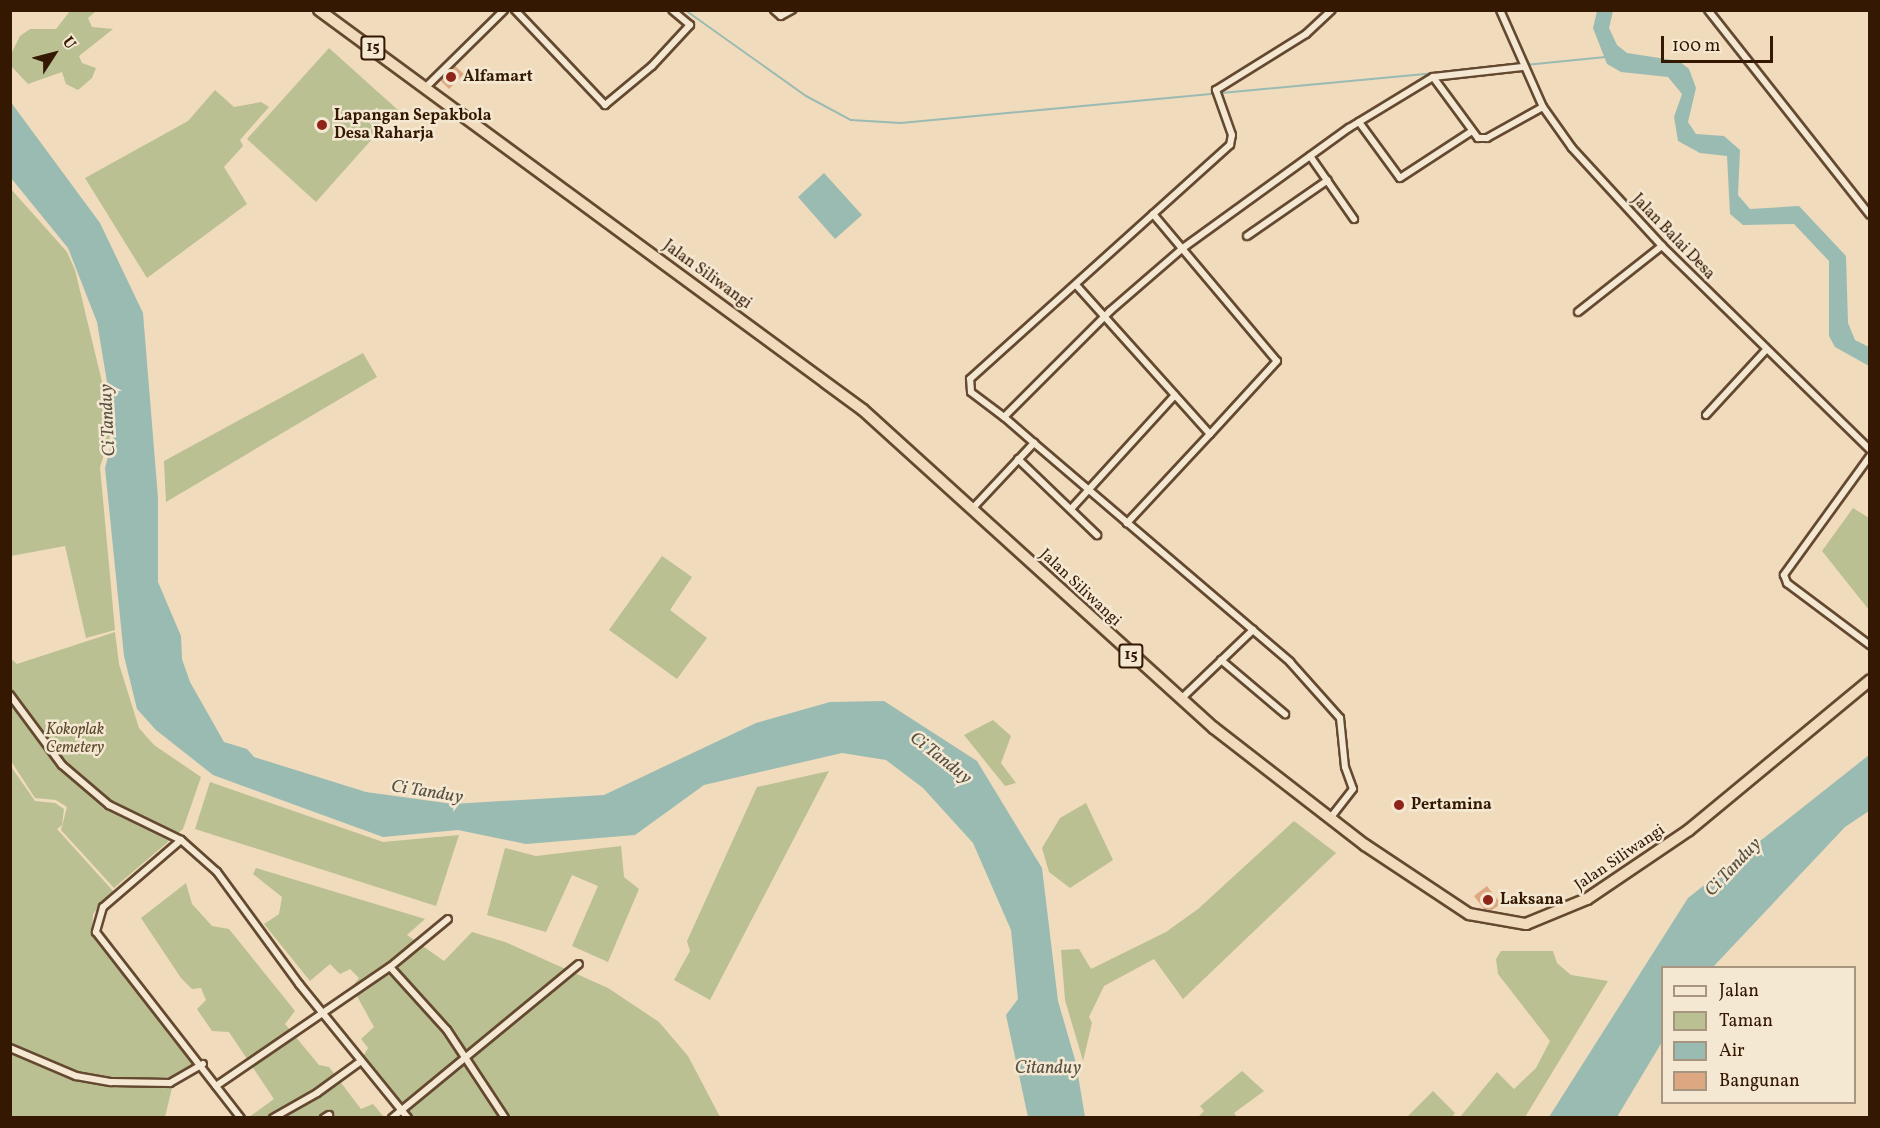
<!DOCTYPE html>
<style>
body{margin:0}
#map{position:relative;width:1880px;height:1128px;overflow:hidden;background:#f0dbbc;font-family:Vollkorn,serif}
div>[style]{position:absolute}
.green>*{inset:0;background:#bac091}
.water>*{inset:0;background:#9abbb2}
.stream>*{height:2px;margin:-1px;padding:0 1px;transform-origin:1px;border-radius:1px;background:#9abbb2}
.building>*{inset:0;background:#dda881}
.roads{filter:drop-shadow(2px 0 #644930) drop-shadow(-2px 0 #644930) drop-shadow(0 2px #644930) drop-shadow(0 -2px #644930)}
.minor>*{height:6px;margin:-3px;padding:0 3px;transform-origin:3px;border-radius:3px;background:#f5e8d3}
.trunk>*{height:10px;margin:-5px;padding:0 5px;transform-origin:5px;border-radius:5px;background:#f0dbbc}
.dots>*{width:16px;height:16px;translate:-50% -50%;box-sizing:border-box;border:3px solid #f5e8d3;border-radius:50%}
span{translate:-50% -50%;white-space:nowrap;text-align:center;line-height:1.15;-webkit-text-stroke:5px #f5e8d3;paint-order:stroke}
.shield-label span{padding:2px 4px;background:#f5e8d3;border:2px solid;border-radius:4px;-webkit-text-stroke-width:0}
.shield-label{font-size:15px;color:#351802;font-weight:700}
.poi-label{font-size:16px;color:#351802;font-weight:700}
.left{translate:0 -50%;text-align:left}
.street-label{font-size:16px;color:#351802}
.park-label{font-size:16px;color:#5d4a2d;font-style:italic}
.water-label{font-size:18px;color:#585140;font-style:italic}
.frame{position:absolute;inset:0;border:12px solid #351802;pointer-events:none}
.legend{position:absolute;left:1661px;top:966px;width:195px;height:138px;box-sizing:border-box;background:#f5e8d3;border:2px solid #a8957f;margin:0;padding:8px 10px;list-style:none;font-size:18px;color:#351802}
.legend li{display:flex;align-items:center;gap:12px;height:30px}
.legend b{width:30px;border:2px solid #a8957f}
.north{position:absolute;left:24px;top:24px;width:60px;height:60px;-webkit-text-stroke:4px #f5e8d3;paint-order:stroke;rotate:54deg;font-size:16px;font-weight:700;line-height:24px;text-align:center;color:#351802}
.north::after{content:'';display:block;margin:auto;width:21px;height:27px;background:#351802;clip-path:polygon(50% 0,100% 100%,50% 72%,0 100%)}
.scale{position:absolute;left:1661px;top:36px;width:112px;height:27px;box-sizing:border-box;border:3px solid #351802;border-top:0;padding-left:8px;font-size:18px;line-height:21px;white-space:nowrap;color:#351802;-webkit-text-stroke:4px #f5e8d3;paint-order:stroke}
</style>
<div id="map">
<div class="green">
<i style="clip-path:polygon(70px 11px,96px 11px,88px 18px,92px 27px,113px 29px,79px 56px,82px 63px,96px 68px,92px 78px,78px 90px,66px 84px,62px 72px,28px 84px,11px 66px,11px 54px,20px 36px,30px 29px,56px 29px)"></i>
<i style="clip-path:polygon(329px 48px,398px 110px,316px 202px,247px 139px)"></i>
<i style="clip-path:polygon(215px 90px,234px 107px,261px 102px,269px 107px,240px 140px,243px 146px,224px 167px,247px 204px,147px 278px,85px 178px,188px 121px)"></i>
<i style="clip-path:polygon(10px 188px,67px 252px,75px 270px,110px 415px,110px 436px,100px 467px,115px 630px,86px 638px,65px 546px,11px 556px)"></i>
<i style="clip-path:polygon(363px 353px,377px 377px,166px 502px,164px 461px)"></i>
<i style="clip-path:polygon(1853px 508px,1869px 518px,1869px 610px,1822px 551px)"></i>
<i style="clip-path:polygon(662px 556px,692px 577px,670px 610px,707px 638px,677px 679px,609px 630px)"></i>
<i style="clip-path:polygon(115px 632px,119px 664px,139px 728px,154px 745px,201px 777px,183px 829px,114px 888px,61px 830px,67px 807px,56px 800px,35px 798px,11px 761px,11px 659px,17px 664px)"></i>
<i style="clip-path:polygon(993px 720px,1011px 736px,1001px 763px,1016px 783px,1005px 786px,964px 735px)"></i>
<i style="clip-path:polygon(10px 765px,35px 801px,55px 803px,64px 809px,62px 825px,57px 829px,113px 891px,93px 914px,92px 933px,201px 1068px,172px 1088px,165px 1117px,11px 1117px)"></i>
<i style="clip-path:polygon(829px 771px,710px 1000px,674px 980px,690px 951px,687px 941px,757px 787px)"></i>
<i style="clip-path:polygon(210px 782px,383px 842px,459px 835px,436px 906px,195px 829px)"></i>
<i style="clip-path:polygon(1086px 803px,1113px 860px,1070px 888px,1049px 872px,1042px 848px,1060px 818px)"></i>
<i style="clip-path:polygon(1294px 821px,1336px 853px,1183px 999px,1154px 959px,1104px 986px,1089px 1017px,1092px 1023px,1083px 1061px,1065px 1000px,1061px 950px,1079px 949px,1091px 969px,1166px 932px,1198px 909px)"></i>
<i style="clip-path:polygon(621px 846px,624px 877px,639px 889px,608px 962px,572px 946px,598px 886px,572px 875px,546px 932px,487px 915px,505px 848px,536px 856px)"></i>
<i style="clip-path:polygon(256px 868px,425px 919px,407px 935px,444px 961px,472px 932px,505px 942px,608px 988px,659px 1022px,688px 1056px,720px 1117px,413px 1117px,362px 1058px,368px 1048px,361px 1039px,374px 1027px,352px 987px,359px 978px,350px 969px,340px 974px,330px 964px,310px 981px,264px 924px,279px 914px,282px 897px,253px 874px)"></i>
<i style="clip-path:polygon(186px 883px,192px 904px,212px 926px,229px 929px,295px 1011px,285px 1024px,319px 1065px,329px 1067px,361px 1109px,373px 1104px,384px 1117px,249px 1117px,274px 1099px,229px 1032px,212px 1031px,197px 1009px,206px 1000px,201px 988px,192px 989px,181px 978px,141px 918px)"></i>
<i style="clip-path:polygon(1501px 951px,1553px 951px,1557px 963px,1571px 975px,1608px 981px,1525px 1117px,1460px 1117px,1497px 1072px,1514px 1089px,1536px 1068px,1550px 1041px,1498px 974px,1496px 959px)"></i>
<i style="clip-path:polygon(1242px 1071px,1264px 1091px,1234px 1113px,1237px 1117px,1198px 1117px,1204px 1111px,1200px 1106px)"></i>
<i style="clip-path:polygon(1433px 1091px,1455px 1113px,1452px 1117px,1407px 1117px)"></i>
</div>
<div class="water">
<i style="clip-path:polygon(1597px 11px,1613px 11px,1609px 28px,1617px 45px,1627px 53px,1679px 61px,1689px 69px,1696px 88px,1688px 122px,1696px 134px,1724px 136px,1740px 150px,1738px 195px,1750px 209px,1799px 206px,1846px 256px,1848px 323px,1855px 340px,1869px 347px,1869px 366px,1835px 347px,1829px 336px,1829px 261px,1794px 224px,1743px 225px,1730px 214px,1727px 156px,1700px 153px,1678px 141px,1674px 117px,1682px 94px,1668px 77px,1621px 72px,1607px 64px,1593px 28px)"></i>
<i style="clip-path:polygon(10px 101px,100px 223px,143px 313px,158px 498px,158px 582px,181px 636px,182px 659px,190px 682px,224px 742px,247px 749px,254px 757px,366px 792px,453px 804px,604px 795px,756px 723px,830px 702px,884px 701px,977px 761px,1042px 868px,1058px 1001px,1076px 1063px,1085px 1117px,1028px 1117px,1006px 1015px,1018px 999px,1011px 930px,973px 843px,923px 788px,886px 760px,842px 753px,704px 785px,635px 835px,526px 844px,458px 830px,383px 837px,213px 775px,156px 730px,137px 709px,124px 656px,105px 468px,115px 430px,97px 322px,68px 248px,11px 178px)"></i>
<i style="clip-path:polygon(824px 173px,862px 215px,835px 239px,798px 197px)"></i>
<i style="clip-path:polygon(1869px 755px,1869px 811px,1845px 827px,1713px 967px,1662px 968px,1662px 1042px,1617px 1117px,1549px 1117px,1688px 898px)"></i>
</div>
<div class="stream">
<i style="left:685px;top:10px;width:148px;rotate:35.4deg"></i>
<i style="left:806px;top:96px;width:51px;rotate:28.1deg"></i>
<i style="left:851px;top:120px;width:50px;rotate:3.4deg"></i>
<i style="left:901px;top:123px;width:580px;rotate:-5.35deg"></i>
<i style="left:1525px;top:65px;width:81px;rotate:-5.6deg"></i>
</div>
<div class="building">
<i style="clip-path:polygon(455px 66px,464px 74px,449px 89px,440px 80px)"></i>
<i style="clip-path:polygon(1487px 886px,1501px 904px,1492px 910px,1484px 909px,1474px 896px)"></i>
</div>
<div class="roads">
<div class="minor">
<i style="left:515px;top:10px;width:131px;rotate:46.5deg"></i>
<i style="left:605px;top:105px;width:61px;rotate:-39.7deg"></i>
<i style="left:652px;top:66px;width:56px;rotate:-47.2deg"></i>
<i style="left:690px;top:25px;width:23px;rotate:-140deg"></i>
<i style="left:774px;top:10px;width:9px;rotate:41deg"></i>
<i style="left:781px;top:16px;width:13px;rotate:-29deg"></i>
<i style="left:1500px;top:10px;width:106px;rotate:66.1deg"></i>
<i style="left:1543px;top:107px;width:50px;rotate:54.7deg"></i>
<i style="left:1572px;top:148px;width:133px;rotate:47.4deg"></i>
<i style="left:1662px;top:246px;width:291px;rotate:44.4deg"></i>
<i style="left:1708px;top:10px;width:261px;rotate:51.7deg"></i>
<i style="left:1433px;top:77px;width:76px;rotate:53.6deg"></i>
<i style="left:1478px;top:138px;width:9px"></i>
<i style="left:1487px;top:138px;width:64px;rotate:-29deg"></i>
<i style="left:425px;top:88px;width:111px;rotate:-44.6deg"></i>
<i style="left:1359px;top:122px;width:69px;rotate:53.8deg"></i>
<i style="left:1400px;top:178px;width:86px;rotate:-33.1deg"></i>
<i style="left:1310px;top:156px;width:77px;rotate:55.1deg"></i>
<i style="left:1153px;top:214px;width:192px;rotate:49.9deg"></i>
<i style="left:1277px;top:361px;width:99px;rotate:132.5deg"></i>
<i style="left:1247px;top:236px;width:98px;rotate:-34.7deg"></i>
<i style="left:1077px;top:286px;width:199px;rotate:48.1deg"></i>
<i style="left:1210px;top:434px;width:122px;rotate:133deg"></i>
<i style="left:1578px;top:312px;width:107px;rotate:-38.2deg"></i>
<i style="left:1706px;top:415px;width:88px;rotate:-47.3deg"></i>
<i style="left:1004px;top:417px;width:41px;rotate:-142.9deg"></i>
<i style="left:971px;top:392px;width:13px;rotate:-94deg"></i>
<i style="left:970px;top:379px;width:350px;rotate:-42deg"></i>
<i style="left:1230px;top:145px;width:10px;rotate:-79deg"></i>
<i style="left:1232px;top:135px;width:48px;rotate:-109.6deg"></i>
<i style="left:1216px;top:90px;width:106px;rotate:-31.9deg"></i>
<i style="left:1306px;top:34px;width:35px;rotate:-43deg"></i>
<i style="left:1034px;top:443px;width:337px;rotate:40.5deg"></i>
<i style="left:1290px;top:662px;width:75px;rotate:48.2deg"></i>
<i style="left:1340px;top:718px;width:49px;rotate:84.2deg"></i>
<i style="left:1345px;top:767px;width:23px;rotate:70deg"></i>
<i style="left:1353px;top:789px;width:37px;rotate:128deg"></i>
<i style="left:1870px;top:456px;width:147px;rotate:125.9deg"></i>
<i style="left:1784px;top:575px;width:9px;rotate:69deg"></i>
<i style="left:1787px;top:583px;width:104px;rotate:36.8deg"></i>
<i style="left:1018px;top:459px;width:110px;rotate:43.9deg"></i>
<i style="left:972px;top:509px;width:91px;rotate:-46.8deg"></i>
<i style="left:1034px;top:443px;width:40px;rotate:-139deg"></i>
<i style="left:1004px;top:417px;width:150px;rotate:-45deg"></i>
<i style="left:1110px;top:311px;width:96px;rotate:-40.8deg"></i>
<i style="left:1183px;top:248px;width:205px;rotate:-35.9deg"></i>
<i style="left:1349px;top:128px;width:98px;rotate:-31.3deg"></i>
<i style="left:1433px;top:77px;width:90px;rotate:-6.4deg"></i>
<i style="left:1071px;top:509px;width:154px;rotate:-47.6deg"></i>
<i style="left:1221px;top:660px;width:84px;rotate:40.2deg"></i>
<i style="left:10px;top:695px;width:87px;rotate:53.4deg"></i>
<i style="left:62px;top:765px;width:62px;rotate:40.4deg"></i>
<i style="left:109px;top:805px;width:80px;rotate:25.9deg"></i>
<i style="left:181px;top:840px;width:48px;rotate:41.6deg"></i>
<i style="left:217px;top:872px;width:139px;rotate:53.8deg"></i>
<i style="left:299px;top:984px;width:173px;rotate:50.9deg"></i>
<i style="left:1181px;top:699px;width:100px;rotate:-43.8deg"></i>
<i style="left:181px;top:840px;width:103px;rotate:139.3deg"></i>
<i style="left:103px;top:907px;width:26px;rotate:106deg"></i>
<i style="left:96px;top:932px;width:236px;rotate:52.1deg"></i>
<i style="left:390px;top:967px;width:85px;rotate:47.9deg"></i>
<i style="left:447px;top:1030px;width:105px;rotate:56.6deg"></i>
<i style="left:10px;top:1048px;width:72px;rotate:23deg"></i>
<i style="left:76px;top:1076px;width:36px;rotate:10deg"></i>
<i style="left:111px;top:1082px;width:59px;rotate:1deg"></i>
<i style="left:170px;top:1083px;width:38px;rotate:-30deg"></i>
<i style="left:216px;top:1086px;width:211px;rotate:-34.4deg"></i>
<i style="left:390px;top:967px;width:75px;rotate:-39.6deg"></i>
<i style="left:273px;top:1118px;width:51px;rotate:-29.6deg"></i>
<i style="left:317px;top:1093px;width:54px;rotate:-36deg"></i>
<i style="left:324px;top:1118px;width:6px;rotate:-31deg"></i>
<i style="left:392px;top:1118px;width:242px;rotate:-39.5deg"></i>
</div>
<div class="trunk">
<i style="left:319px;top:10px;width:675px;rotate:36.33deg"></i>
<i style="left:863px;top:410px;width:474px;rotate:42.2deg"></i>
<i style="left:1214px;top:728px;width:191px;rotate:37.8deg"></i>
<i style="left:1365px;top:845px;width:125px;rotate:33.6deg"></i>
<i style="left:1469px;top:914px;width:58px;rotate:10deg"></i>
<i style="left:1526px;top:924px;width:66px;rotate:-22.3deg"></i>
<i style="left:1587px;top:899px;width:123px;rotate:-34.1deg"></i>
<i style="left:1689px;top:830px;width:235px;rotate:-39.6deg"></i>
</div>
</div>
<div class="dots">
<i style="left:451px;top:77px;background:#8f2418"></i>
<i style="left:322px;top:125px;background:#8f2418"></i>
<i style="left:1399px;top:805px;background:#8f2418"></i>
<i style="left:1488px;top:900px;background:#8f2418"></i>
</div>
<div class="shield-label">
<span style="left:373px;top:48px">15</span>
<span style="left:1131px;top:656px">15</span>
</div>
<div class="poi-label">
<span class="left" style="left:463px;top:77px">Alfamart</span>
<span class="left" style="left:334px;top:125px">Lapangan Sepakbola<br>Desa Raharja</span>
<span class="left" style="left:1411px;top:805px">Pertamina</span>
<span class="left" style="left:1500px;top:900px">Laksana</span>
</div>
<div class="street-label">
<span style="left:1673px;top:237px;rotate:46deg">Jalan Balai Desa</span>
<span style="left:707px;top:275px;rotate:36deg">Jalan Siliwangi</span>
<span style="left:1080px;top:588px;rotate:43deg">Jalan Siliwangi</span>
<span style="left:1620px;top:858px;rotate:-34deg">Jalan Siliwangi</span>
</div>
<div class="park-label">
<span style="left:75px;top:739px">Kokoplak<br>Cemetery</span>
</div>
<div class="water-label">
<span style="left:109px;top:420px;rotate:-93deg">Ci Tanduy</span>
<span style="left:940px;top:759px;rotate:38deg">Ci Tanduy</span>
<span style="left:427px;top:793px;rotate:9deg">Ci Tanduy</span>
<span style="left:1734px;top:868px;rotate:-47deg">Ci Tanduy</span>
<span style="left:1048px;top:1069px">Citanduy</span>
</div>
<div class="frame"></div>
<ul class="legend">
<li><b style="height:8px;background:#f5e8d3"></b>Jalan</li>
<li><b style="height:16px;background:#bac091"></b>Taman</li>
<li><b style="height:16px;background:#9abbb2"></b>Air</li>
<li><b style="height:16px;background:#dda881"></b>Bangunan</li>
</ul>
<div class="north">U</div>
<div class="scale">100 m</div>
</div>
